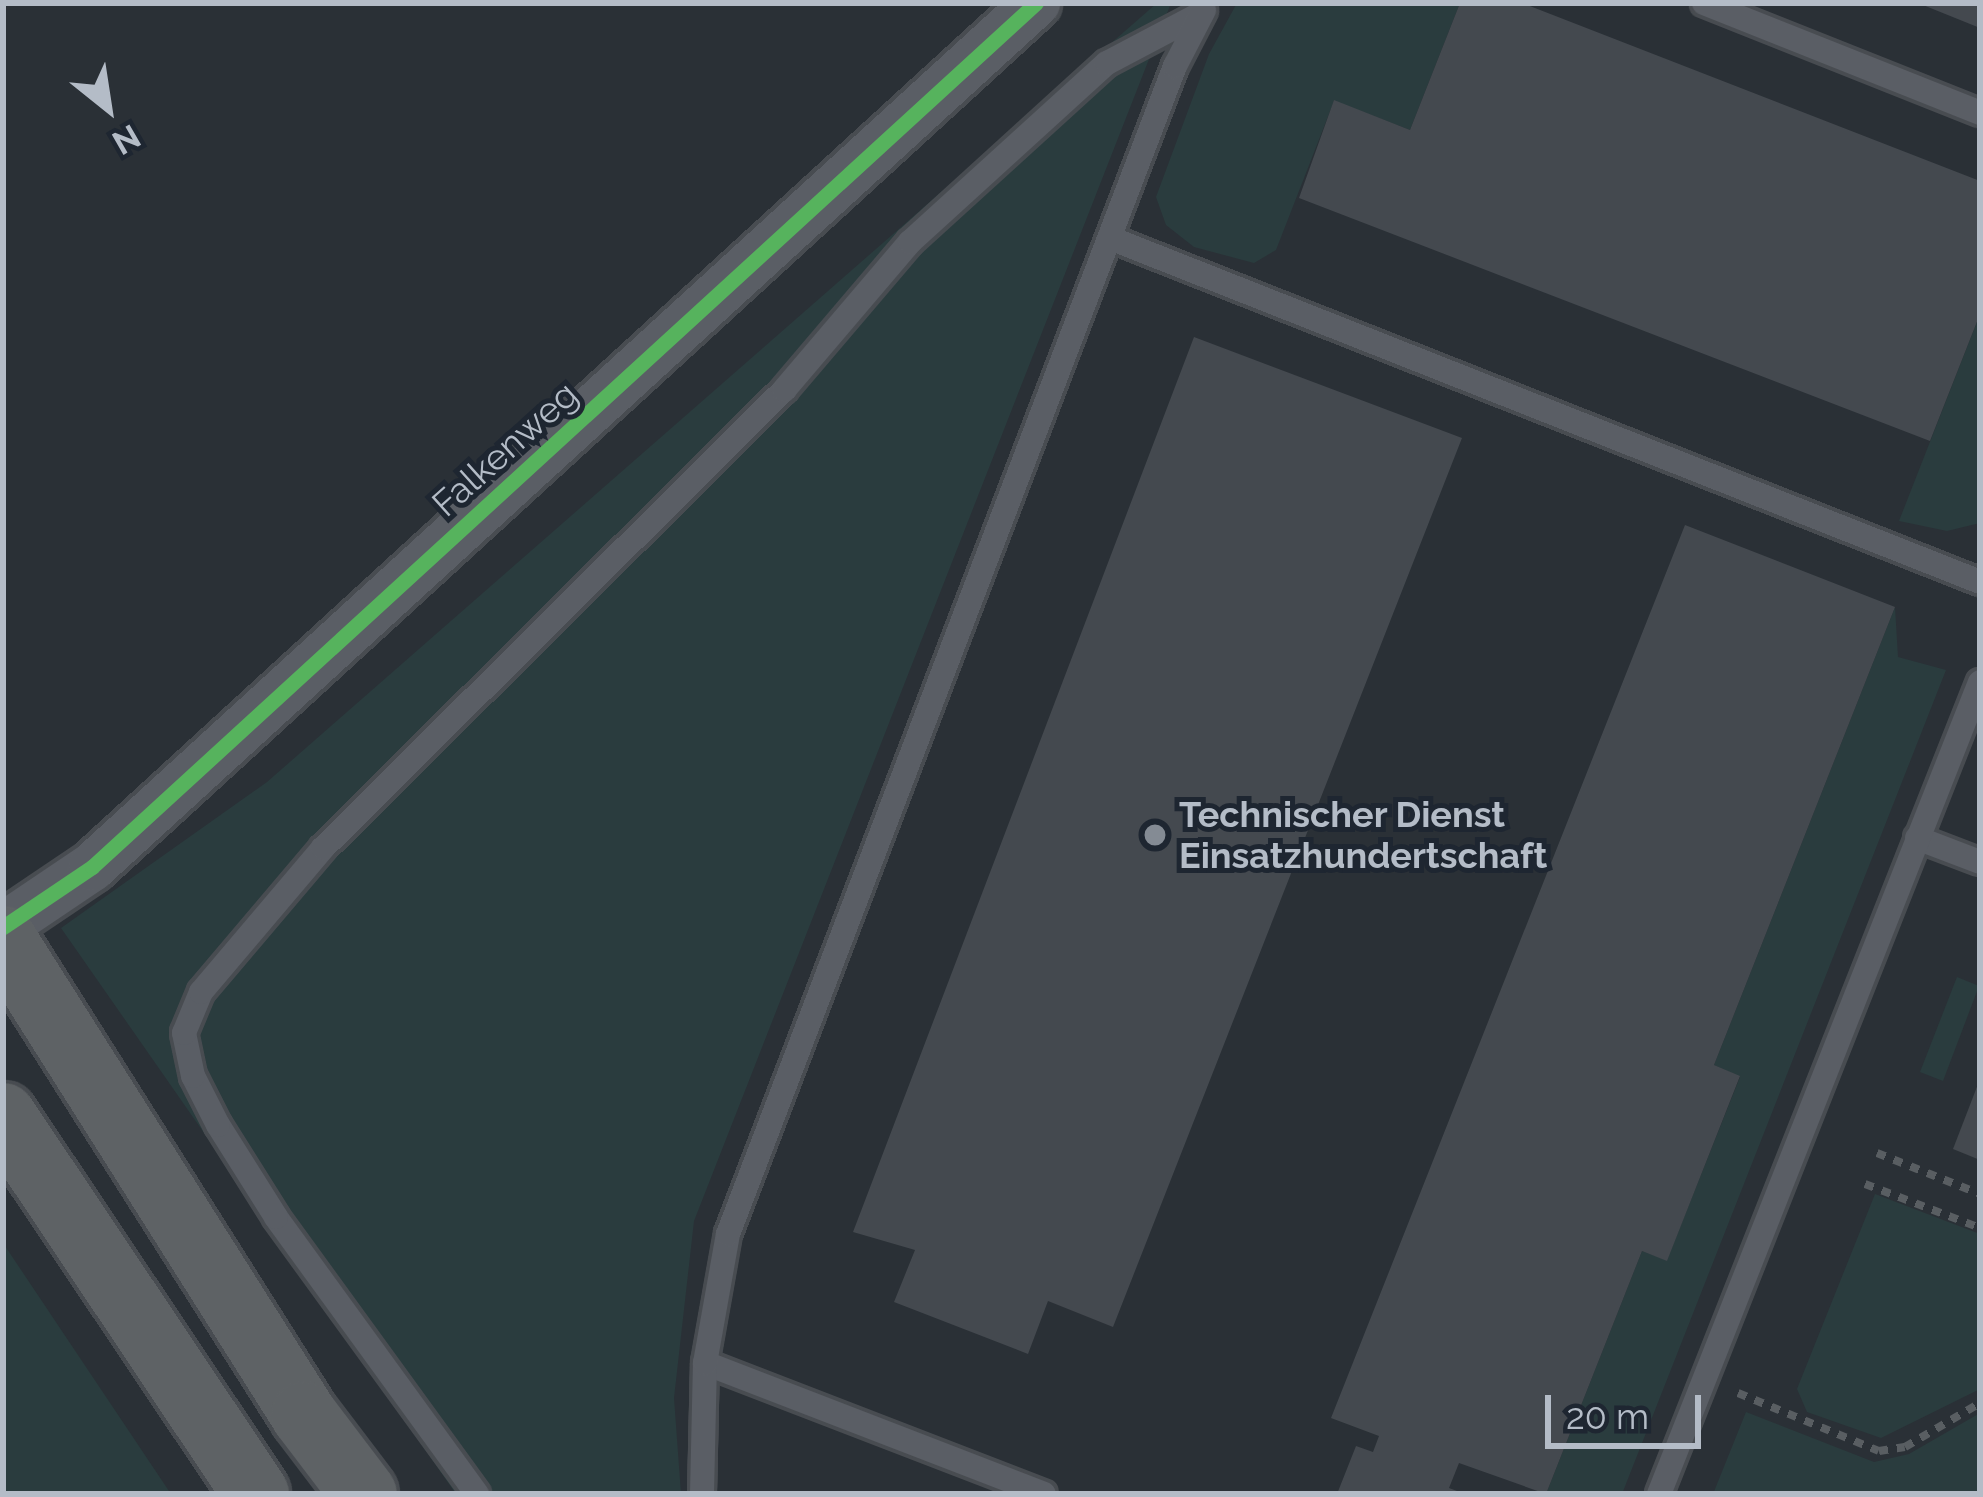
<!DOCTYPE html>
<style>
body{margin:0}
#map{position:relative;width:1983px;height:1497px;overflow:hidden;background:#2a3036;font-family:Raleway,sans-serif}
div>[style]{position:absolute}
.green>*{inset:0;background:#2a3c3e}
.building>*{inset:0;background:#44494f}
.path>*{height:8px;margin-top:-4px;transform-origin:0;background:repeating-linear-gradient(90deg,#595e62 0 9px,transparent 0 18px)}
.roads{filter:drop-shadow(3px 0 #484c51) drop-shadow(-3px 0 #484c51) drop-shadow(0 3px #484c51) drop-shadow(0 -3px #484c51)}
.lane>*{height:24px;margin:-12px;padding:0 12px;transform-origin:12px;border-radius:12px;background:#5a5e65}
.street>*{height:48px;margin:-24px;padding:0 24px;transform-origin:24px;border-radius:24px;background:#5a5e65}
.highway>*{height:66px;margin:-33px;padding:0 33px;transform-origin:33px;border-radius:33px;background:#5e6265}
.cycleway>*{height:15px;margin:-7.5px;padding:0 7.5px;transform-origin:7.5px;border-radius:7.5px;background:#56b35d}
.dots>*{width:33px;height:33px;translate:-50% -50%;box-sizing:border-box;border:6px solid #1e2631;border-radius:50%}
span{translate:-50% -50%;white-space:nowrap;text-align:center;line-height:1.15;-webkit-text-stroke:10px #1e2631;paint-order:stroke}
.street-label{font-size:36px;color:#b4bcc7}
.poi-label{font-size:36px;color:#b4bcc7;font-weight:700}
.left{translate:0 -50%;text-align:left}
.frame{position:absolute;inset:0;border:6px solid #b4bcc7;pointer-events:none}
.north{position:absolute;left:48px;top:48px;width:120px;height:120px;-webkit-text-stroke:9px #1e2631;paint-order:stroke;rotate:150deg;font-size:33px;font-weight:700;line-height:48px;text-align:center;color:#b4bcc7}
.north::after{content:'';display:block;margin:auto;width:42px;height:54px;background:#b4bcc7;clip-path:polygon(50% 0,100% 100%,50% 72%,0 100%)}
.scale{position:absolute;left:1545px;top:1395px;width:156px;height:54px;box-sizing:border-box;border:6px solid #b4bcc7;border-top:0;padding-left:15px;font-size:36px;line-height:42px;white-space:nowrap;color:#b4bcc7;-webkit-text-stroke:9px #1e2631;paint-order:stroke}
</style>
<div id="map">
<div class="green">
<i style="clip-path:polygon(1157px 3px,1171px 3px,694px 1221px,674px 1398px,681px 1494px,456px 1494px,61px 928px,267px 782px)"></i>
<i style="clip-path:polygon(1237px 3px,1460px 3px,1410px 130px,1334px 101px,1276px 250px,1254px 263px,1194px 247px,1166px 225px,1156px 197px,1209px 54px)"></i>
<i style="clip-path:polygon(1980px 314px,1980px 523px,1947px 531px,1899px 521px)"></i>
<i style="clip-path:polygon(1895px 607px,1898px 657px,1946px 670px,1622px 1494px,1546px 1494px,1642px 1251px,1667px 1260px,1740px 1077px,1714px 1065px)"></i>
<i style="clip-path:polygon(1957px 977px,1979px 986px,1943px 1081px,1920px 1072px)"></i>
<i style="clip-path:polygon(1875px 1194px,1980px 1234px,1980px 1389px,1881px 1438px,1807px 1412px,1797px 1389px)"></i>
<i style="clip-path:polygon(3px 1243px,171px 1494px,3px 1494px)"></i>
<i style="clip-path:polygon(1746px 1412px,1874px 1462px,1909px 1454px,1980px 1413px,1980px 1494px,1713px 1494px)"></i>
</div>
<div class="building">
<i style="clip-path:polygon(1460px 3px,1522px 3px,1980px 181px,1980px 314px,1930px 441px,1299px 198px,1334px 100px,1410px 130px)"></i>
<i style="clip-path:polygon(1918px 3px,1980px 3px,1980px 28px)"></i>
<i style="clip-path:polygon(1194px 337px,1462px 438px,1113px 1327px,1048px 1301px,1028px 1354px,894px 1302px,915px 1250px,853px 1232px)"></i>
<i style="clip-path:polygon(1685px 525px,1895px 607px,1714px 1065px,1740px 1076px,1667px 1261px,1642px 1251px,1546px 1494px,1459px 1463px,1449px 1488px,1465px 1494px,1337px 1494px,1356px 1446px,1373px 1452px,1379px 1436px,1331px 1418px)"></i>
<i style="clip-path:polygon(1980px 1079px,1980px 1160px,1953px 1149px)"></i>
</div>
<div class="path">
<i style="left:1877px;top:1153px;width:111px;rotate:21.7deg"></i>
<i style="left:1865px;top:1184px;width:123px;rotate:20.9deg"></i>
<i style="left:1738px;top:1393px;width:152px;rotate:22.4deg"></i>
<i style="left:1879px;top:1451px;width:26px;rotate:-9deg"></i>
<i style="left:1905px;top:1447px;width:87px;rotate:-30.4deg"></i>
</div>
<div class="roads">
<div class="lane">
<i style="left:1704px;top:3px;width:297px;rotate:21.7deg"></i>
<i style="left:1115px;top:240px;width:930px;rotate:21.57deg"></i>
<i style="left:1917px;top:838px;width:67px;rotate:20.9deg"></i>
<i style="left:705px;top:1363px;width:363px;rotate:21.1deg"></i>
<i style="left:477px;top:1494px;width:342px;rotate:-126deg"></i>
<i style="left:276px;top:1217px;width:109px;rotate:-122.2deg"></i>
<i style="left:218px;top:1125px;width:55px;rotate:-117deg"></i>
<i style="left:193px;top:1076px;width:44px;rotate:-101.8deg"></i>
<i style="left:184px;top:1033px;width:44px;rotate:-67.5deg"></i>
<i style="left:201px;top:992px;width:189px;rotate:-49.7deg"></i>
<i style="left:323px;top:848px;width:650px;rotate:-44.81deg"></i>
<i style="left:784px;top:390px;width:194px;rotate:-49.6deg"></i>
<i style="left:910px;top:242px;width:266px;rotate:-42.3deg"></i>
<i style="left:1107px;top:63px;width:107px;rotate:-27.8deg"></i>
<i style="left:702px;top:1494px;width:131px;rotate:-88.7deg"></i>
<i style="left:705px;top:1363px;width:131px;rotate:-79.9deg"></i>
<i style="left:728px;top:1234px;width:1251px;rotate:-69.06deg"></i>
<i style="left:1175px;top:66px;width:63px;rotate:-62.6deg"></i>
<i style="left:1659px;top:1494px;width:873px;rotate:-68.43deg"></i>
</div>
<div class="street">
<i style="left:3px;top:927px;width:107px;rotate:-34deg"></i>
<i style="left:92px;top:867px;width:1280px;rotate:-42.47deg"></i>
</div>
<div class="highway">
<i style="left:3px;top:939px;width:563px;rotate:57.69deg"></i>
<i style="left:304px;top:1415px;width:99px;rotate:52.8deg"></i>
<i style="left:3px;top:1116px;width:455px;rotate:56.2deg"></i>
</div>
</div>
<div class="cycleway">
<i style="left:3px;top:927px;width:107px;rotate:-34deg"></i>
<i style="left:92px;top:867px;width:1280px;rotate:-42.47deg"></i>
</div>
<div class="dots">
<i style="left:1155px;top:835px;background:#848b94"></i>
</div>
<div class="street-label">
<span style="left:505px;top:449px;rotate:-42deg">Falkenweg</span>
</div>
<div class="poi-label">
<span class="left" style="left:1179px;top:835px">Technischer Dienst<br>Einsatzhundertschaft</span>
</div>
<div class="frame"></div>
<div class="north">N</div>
<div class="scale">20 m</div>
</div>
